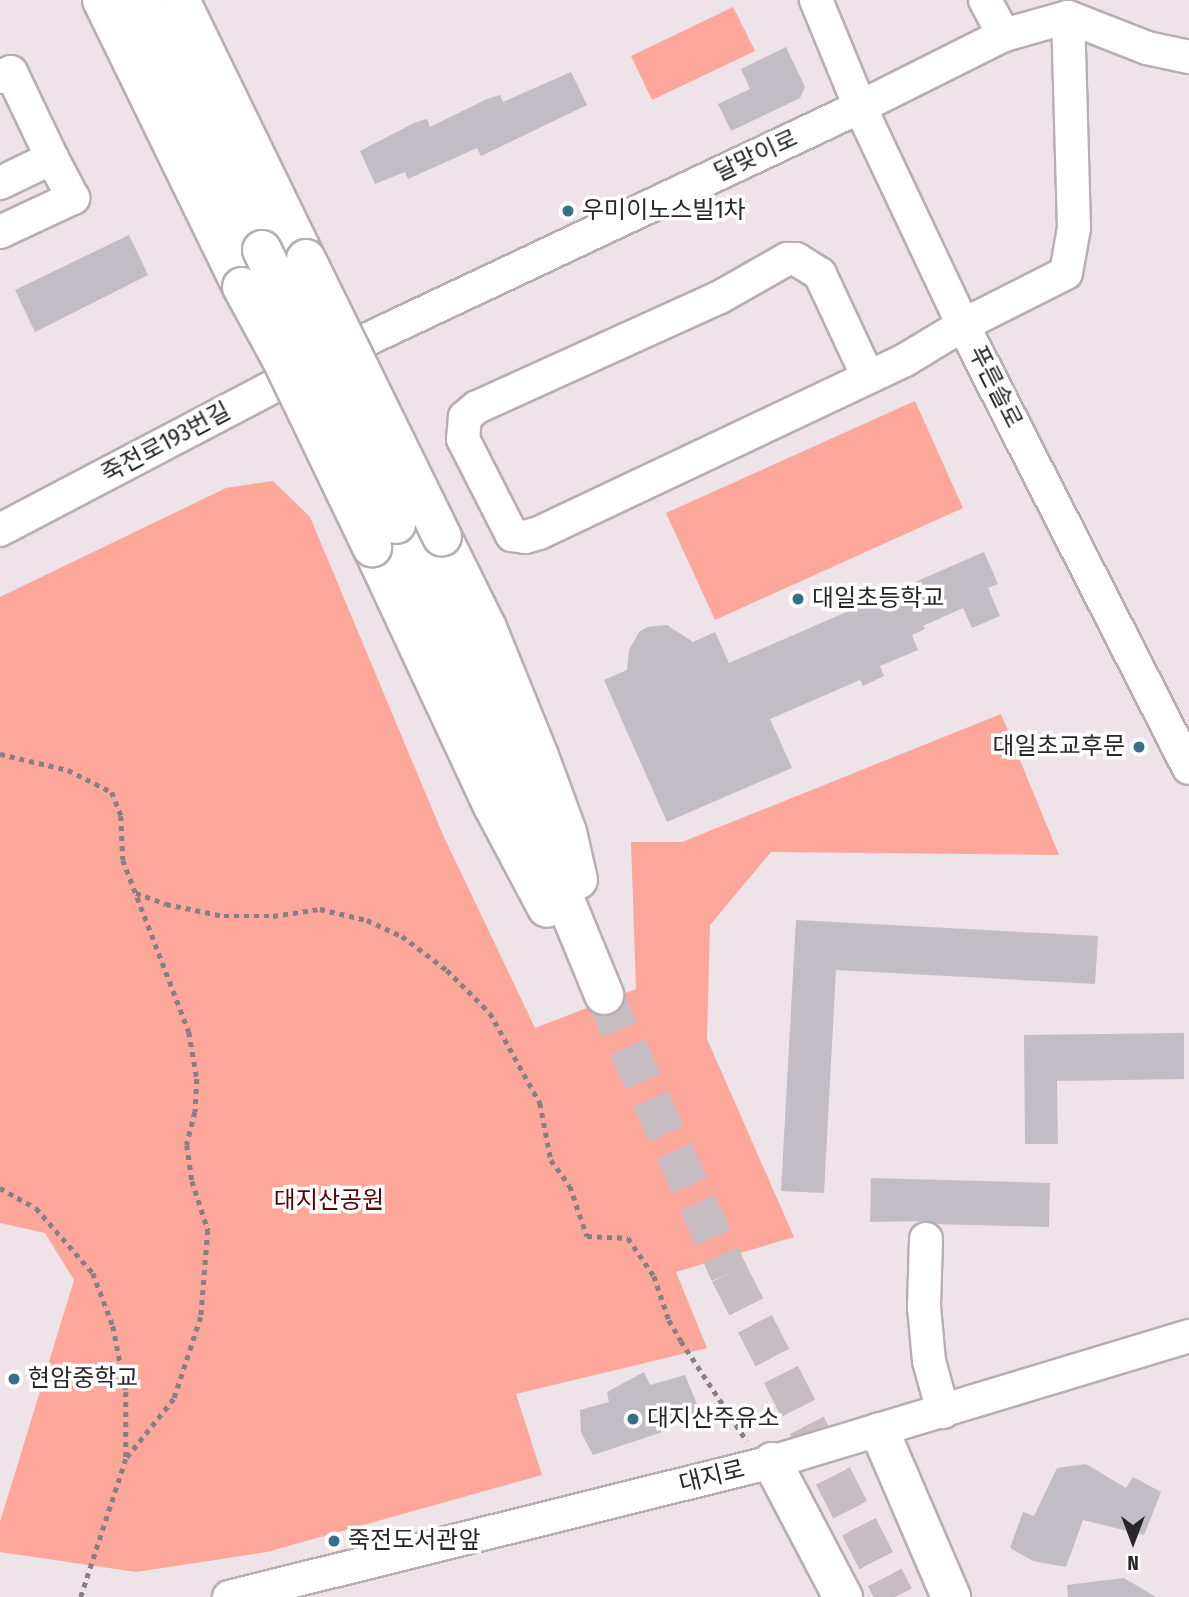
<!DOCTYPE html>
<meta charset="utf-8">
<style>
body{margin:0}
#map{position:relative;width:1189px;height:1597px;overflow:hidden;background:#ede3e8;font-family:"Fira Sans Condensed","Noto Sans KR",sans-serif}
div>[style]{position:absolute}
.green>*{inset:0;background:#fca799}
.building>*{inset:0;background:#c2bcc4}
.major-tunnel>*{height:38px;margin-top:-19px;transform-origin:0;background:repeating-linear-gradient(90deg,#c6bdc2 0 38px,transparent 0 57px)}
.path>*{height:4.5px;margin-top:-2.25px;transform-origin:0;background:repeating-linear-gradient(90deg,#867f83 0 5px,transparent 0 10px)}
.roads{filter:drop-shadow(2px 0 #b7adb2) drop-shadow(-2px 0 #b7adb2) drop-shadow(0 2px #b7adb2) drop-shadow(0 -2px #b7adb2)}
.minor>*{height:32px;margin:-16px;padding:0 16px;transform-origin:16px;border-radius:16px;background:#fff}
.major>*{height:38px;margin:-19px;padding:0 19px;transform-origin:19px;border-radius:19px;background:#fff}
.bridges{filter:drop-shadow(2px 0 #b7adb2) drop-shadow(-2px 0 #b7adb2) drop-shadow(0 2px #b7adb2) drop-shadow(0 -2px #b7adb2)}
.major-bridge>*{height:38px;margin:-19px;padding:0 19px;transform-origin:19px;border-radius:19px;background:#fff}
.dots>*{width:19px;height:19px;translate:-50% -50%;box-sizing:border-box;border:4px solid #fff;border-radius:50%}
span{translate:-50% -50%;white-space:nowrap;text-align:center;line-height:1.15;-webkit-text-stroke:7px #fff;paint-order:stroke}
.street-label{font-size:24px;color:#292628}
.poi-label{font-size:24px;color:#292628}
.left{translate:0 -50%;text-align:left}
.right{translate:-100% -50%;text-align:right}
.park-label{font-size:24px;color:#5f0000}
.north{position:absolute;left:1098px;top:1506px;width:70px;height:70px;-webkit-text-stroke:5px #fff;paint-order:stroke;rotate:180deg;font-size:19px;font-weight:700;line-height:28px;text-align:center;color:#292628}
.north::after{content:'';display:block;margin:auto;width:24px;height:32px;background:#292628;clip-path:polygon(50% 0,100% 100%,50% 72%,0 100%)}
</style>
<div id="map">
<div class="green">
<i style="clip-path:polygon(733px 7px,755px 51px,652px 100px,631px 56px)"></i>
<i style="clip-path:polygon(915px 401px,963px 508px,715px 620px,666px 513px)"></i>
<i style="clip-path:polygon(273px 481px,310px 517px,443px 835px,535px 1028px,636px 989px,631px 842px,682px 842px,1001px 714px,1059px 855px,771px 852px,710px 925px,707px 1039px,794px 1237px,676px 1272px,707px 1348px,516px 1394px,542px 1475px,267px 1552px,136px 1572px,0 1552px,0 1522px,74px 1280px,45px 1233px,0 1223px,0 597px,226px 488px)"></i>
</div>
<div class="building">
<i style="clip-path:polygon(786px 47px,805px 87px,800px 98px,731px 131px,718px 104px,750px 89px,741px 69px)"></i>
<i style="clip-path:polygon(571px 72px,587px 105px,481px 156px,477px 148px,408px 179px,405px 172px,375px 184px,360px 151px,414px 123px,427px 119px,430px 127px,487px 99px,500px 95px,503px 102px)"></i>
<i style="clip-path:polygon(129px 235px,148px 275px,35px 332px,15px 290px)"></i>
<i style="clip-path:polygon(984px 552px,998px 584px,988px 588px,1000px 616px,972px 628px,963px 608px,923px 626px,925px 629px,912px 635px,918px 650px,880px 666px,884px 676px,863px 686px,860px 680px,770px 719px,792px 768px,667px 822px,604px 680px,627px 670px,629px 650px,639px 632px,647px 627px,667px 625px,693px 642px,715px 632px,729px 663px)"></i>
<i style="clip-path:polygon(796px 920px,1098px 936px,1095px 984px,836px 970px,824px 1193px,781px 1191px)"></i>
<i style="clip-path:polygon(1184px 1033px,1184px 1079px,1057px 1081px,1058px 1144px,1025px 1144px,1024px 1035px)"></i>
<i style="clip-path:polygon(871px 1178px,1050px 1183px,1049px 1227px,936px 1224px,926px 1221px,870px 1222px)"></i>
<i style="clip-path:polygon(644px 1372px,650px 1385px,685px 1375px,701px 1414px,667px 1425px,669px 1430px,593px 1455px,581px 1432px,580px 1410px,609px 1402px,607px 1392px)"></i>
<i style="clip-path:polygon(1086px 1464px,1126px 1488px,1133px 1477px,1161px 1492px,1144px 1535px,1083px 1520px,1066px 1567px,1033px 1561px,1010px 1548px,1023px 1512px,1034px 1516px,1057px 1468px)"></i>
<i style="clip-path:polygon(1124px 1578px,1156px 1597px,1068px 1597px,1067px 1585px)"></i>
</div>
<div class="major-tunnel">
<i style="left:604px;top:995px;width:305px;rotate:65.8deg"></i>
<i style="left:729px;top:1273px;width:364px;rotate:62.9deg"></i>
</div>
<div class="path">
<i style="left:0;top:754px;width:70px;rotate:13.2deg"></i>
<i style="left:68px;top:770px;width:49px;rotate:26.6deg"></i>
<i style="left:112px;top:792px;width:26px;rotate:69deg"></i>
<i style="left:121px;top:816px;width:44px;rotate:87.4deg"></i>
<i style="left:123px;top:860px;width:184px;rotate:69deg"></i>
<i style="left:189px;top:1032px;width:48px;rotate:80.3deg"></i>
<i style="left:197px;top:1079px;width:33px;rotate:93deg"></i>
<i style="left:195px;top:1112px;width:34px;rotate:104deg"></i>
<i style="left:187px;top:1145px;width:36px;rotate:82deg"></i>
<i style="left:192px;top:1181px;width:52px;rotate:71.9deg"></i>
<i style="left:208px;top:1230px;width:87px;rotate:94.6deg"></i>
<i style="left:201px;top:1317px;width:86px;rotate:108.2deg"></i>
<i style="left:174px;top:1399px;width:77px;rotate:128.7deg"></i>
<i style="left:136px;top:893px;width:32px;rotate:20deg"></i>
<i style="left:166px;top:904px;width:59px;rotate:11.7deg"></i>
<i style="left:224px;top:916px;width:49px"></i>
<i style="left:273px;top:916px;width:48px;rotate:-8.5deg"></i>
<i style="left:320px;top:909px;width:48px;rotate:13.2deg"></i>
<i style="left:367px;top:920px;width:38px;rotate:25deg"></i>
<i style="left:402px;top:936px;width:56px;rotate:37.1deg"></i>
<i style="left:447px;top:970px;width:61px;rotate:45deg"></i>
<i style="left:490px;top:1013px;width:103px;rotate:60.9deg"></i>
<i style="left:540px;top:1103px;width:58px;rotate:79.1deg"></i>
<i style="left:551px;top:1160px;width:32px;rotate:54deg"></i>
<i style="left:570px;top:1186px;width:53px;rotate:71.2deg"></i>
<i style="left:587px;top:1236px;width:41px;rotate:2.8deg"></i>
<i style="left:628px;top:1238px;width:46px;rotate:55.6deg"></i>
<i style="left:654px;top:1276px;width:46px;rotate:71.2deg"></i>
<i style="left:669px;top:1320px;width:24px;rotate:60deg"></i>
<i style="left:681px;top:1341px;width:120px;rotate:56.6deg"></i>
<i style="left:0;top:1188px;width:41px;rotate:29.1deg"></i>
<i style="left:36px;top:1208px;width:86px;rotate:48.8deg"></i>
<i style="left:93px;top:1273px;width:57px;rotate:69.3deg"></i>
<i style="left:113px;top:1326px;width:67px;rotate:78.9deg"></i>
<i style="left:126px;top:1392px;width:67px;rotate:90deg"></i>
<i style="left:126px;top:1459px;width:145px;rotate:108.1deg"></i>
</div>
<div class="roads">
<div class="minor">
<i style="left:816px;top:0;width:116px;rotate:67.6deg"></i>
<i style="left:860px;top:107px;width:241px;rotate:64.7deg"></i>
<i style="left:963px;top:325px;width:497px;rotate:63deg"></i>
<i style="left:985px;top:0;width:40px;rotate:62deg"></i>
<i style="left:0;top:77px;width:12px;rotate:-24deg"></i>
<i style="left:11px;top:72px;width:95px;rotate:64.5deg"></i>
<i style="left:52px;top:158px;width:58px;rotate:154.3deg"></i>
<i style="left:0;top:232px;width:81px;rotate:-25deg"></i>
<i style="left:73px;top:198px;width:45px;rotate:-117.7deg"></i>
<i style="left:868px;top:377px;width:114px;rotate:-115deg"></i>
<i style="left:820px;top:274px;width:28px;rotate:-148deg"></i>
<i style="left:796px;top:259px;width:9px;rotate:180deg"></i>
<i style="left:787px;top:259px;width:77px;rotate:150.4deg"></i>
<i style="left:720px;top:297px;width:267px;rotate:155.6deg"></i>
<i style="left:477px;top:407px;width:16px;rotate:140deg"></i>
<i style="left:465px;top:417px;width:22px;rotate:95deg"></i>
<i style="left:463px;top:439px;width:108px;rotate:63deg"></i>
<i style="left:512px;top:535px;width:13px;rotate:9deg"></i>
<i style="left:525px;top:537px;width:15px;rotate:-16deg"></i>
<i style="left:539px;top:533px;width:405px;rotate:-25.3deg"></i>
<i style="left:905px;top:360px;width:68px;rotate:-31.1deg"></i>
<i style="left:963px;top:325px;width:115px;rotate:-26.8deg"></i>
<i style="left:1066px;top:273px;width:46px;rotate:-79.9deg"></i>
<i style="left:1074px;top:228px;width:211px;rotate:-91.6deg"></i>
<i style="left:0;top:530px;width:375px;rotate:-27.7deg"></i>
<i style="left:332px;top:356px;width:584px;rotate:-25.25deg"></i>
<i style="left:860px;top:107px;width:161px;rotate:-26.6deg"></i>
<i style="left:1004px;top:35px;width:66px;rotate:-15.7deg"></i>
<i style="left:1068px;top:17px;width:85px;rotate:21.4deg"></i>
<i style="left:1147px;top:48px;width:43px;rotate:12.1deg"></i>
<i style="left:926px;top:1239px;width:68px;rotate:91.7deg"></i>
<i style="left:924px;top:1307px;width:54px;rotate:84.7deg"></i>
<i style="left:929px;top:1361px;width:53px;rotate:74.6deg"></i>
<i style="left:229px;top:1597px;width:560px;rotate:-13.96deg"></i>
<i style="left:772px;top:1462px;width:436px;rotate:-16.8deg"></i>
</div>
<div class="major">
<i style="left:102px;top:0;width:319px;rotate:64deg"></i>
<i style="left:140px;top:0;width:278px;rotate:64deg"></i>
<i style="left:180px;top:0;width:288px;rotate:64.1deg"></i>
<i style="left:396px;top:524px;width:136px;rotate:64.2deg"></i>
<i style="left:455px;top:646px;width:154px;rotate:65.8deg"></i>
<i style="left:518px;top:786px;width:226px;rotate:67.6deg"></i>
<i style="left:442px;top:537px;width:102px;rotate:63.7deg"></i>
<i style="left:487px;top:628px;width:138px;rotate:67.9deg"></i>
<i style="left:539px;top:756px;width:81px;rotate:69.8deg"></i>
<i style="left:567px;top:832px;width:49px;rotate:77.1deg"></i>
<i style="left:372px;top:547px;width:286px;rotate:65deg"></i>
<i style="left:493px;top:806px;width:115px;rotate:62.1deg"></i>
<i style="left:880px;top:1432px;width:180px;rotate:66.7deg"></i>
<i style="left:772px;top:1462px;width:153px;rotate:62.3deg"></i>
</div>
</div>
<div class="bridges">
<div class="major-bridge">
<i style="left:262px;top:250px;width:305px;rotate:63.9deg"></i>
<i style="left:306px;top:259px;width:309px;rotate:63.9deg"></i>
<i style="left:242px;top:287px;width:83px;rotate:61.3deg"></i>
<i style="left:282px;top:360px;width:208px;rotate:64.3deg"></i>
</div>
</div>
<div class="dots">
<i style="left:568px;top:211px;background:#356f88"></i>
<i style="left:798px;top:599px;background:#356f88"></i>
<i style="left:1139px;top:747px;background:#356f88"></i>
<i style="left:14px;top:1379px;background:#356f88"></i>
<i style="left:633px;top:1419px;background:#356f88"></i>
<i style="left:334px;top:1541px;background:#356f88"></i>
</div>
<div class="street-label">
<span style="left:756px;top:156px;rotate:-25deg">달맞이로</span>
<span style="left:995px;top:387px;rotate:63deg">푸른솔로</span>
<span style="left:166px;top:443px;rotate:-28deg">죽전로193번길</span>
<span style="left:712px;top:1477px;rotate:-14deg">대지로</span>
</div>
<div class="poi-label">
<span class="left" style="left:582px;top:211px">우미이노스빌1차</span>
<span class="left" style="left:812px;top:599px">대일초등학교</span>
<span class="right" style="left:1125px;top:747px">대일초교후문</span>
<span class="left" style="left:28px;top:1379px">현암중학교</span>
<span class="left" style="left:647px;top:1419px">대지산주유소</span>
<span class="left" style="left:348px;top:1541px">죽전도서관앞</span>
</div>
<div class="park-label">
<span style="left:329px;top:1201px">대지산공원</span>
</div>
<div class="north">N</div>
</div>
